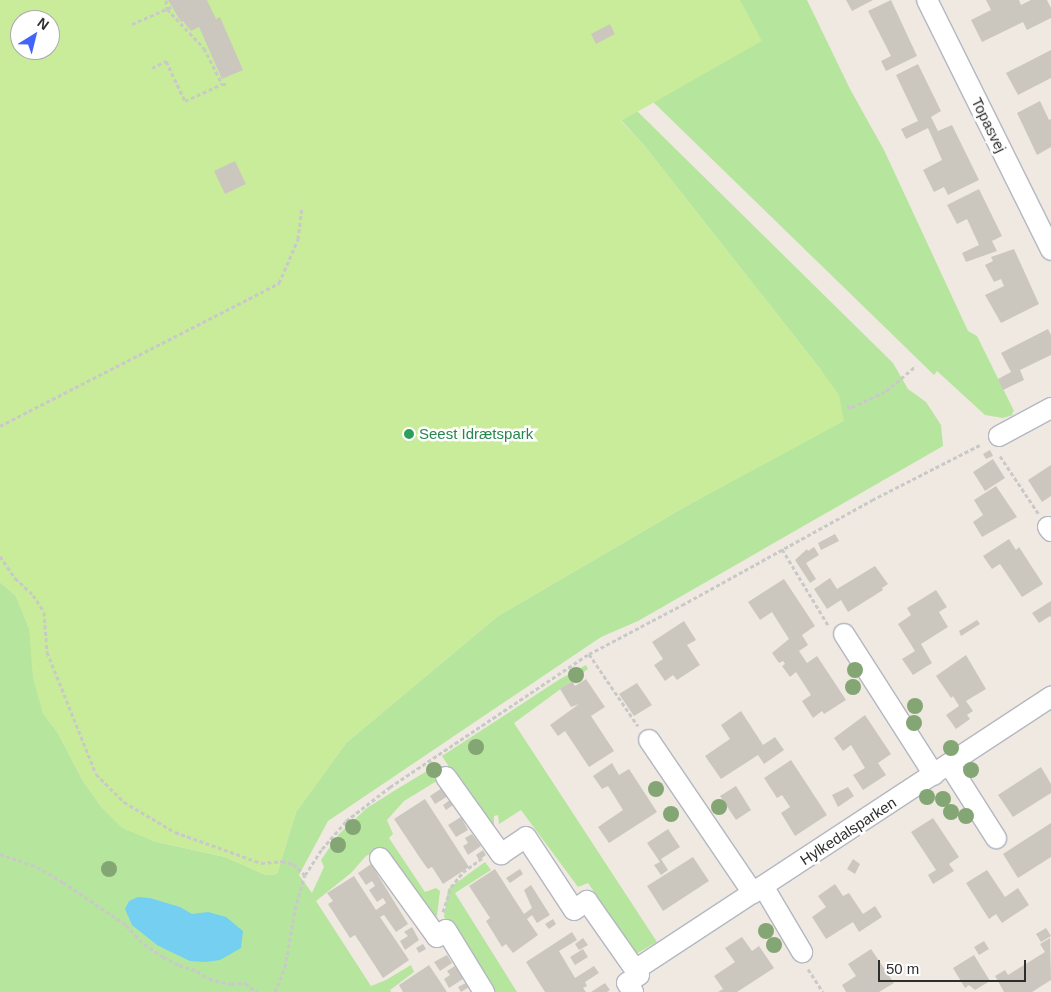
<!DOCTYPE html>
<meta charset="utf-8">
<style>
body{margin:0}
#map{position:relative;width:1051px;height:992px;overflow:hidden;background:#efe9e1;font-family:Arial,sans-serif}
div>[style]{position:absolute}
.green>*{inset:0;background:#b6e59e}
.pitch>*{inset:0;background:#c9ec9a}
.water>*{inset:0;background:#75cff0}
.building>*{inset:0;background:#cbc7bf}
.path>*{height:3px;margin-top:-1.5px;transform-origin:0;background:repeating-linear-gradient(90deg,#c9c9c9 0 4px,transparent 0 6.5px)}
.roads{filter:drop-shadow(1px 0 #b4b7c1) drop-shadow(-1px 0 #b4b7c1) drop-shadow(0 1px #b4b7c1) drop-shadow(0 -1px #b4b7c1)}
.street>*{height:20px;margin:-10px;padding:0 10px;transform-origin:10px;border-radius:10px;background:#fff}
.trees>*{width:16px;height:16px;margin:-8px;border-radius:50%;background:#84a574}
.dots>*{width:14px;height:14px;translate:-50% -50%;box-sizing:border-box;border:2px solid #fff;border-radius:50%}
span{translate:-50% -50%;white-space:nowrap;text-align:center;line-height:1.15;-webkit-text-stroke:5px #fff;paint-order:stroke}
.street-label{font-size:15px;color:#2e2e2e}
.leisure-label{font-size:15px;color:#27864d}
.left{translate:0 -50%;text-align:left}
.north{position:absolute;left:10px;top:10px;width:50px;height:50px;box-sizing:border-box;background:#fff;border:1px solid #ababab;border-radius:50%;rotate:36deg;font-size:14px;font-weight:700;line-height:20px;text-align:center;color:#2e2e2e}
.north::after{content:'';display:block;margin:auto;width:18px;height:22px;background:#4264fb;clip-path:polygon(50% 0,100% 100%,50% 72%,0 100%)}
.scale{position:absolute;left:878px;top:960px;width:148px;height:22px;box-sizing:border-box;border:2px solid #2e2e2e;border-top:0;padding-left:6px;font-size:15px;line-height:18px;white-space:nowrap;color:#2e2e2e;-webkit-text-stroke:4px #fff;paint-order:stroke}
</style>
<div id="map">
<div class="green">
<i style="clip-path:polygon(494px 0,807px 0,850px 89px,884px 150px,968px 331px,977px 336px,1014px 411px,1012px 413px,1013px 415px,1003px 418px,985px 415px,937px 371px,934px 375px,646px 95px)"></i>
<i style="clip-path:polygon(636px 110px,893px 363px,908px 389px,926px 402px,941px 425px,943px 446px,638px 621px,601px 637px,328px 821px,299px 875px,312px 893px,324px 867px,321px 860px,339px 834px,367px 808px,397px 789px,432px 768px,438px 773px,440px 779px,404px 801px,387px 820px,393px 834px,389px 838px,425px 892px,436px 888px,440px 891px,437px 916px,429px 920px,376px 851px,366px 856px,351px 873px,316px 901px,371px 986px,386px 980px,411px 965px,414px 972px,390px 990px,391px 992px,0 992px,0 582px,16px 596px,29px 628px,43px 713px,58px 733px,83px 781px,103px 809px,153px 841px,225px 857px,266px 875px,277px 874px,296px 812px,346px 743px,498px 616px,688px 505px,843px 421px,821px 370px,643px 144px,621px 120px)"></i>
<i style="clip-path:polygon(586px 665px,588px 669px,514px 723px,657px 942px,636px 954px,588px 883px,578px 887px,521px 810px,499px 824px,498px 815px,494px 816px,494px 824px,488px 826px,442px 756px,560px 679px)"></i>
<i style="clip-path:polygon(485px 862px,491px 870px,455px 893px,517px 992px,494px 992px,444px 917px,448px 889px)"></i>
</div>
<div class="pitch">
<i style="clip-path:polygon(evenodd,0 0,740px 0,762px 41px,621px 121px,643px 144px,821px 370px,839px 395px,844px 421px,688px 505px,498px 616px,346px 743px,296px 812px,277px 874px,266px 875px,225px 857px,153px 841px,122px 828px,103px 809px,83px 781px,58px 733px,43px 713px,33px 679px,29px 628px,16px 596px,0 582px,0 0,20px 20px,50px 20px,50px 50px,20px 50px,20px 20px)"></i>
</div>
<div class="water">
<i style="clip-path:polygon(138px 897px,150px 898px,180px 907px,192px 914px,208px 912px,226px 917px,243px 931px,241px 948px,220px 960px,206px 962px,190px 961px,171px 952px,157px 945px,132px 925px,125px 909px,129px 901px)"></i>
</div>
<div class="building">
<i style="clip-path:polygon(168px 0,207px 0,216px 19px,220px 17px,243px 70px,222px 79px,199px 27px,191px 31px,183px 21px,181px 22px)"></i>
<i style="clip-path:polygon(846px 0,873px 0,852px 11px)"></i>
<i style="clip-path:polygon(891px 0,917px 56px,886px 71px,881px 61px,891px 56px,868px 11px)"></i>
<i style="clip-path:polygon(986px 0,1019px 0,1021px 5px,1031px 0,1047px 0,1051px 8px,1051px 18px,1027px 30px,1023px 22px,982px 42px,971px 20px,991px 10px)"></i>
<i style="clip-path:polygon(610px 24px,615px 34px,596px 44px,591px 34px)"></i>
<i style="clip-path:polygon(1051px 50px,1051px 78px,1018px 95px,1006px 73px)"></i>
<i style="clip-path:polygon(918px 64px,941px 111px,931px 117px,938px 131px,952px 125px,979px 180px,948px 195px,944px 187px,934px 192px,923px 170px,942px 160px,928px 128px,906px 139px,901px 129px,918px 121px,896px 75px)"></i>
<i style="clip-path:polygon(1040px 101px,1049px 120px,1051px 119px,1051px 147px,1037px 155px,1017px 113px)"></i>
<i style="clip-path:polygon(235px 161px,246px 184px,225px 194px,214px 171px)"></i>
<i style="clip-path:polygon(979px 189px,1002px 236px,992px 241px,997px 251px,966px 262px,962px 253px,979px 245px,967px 219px,957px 224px,947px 205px)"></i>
<i style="clip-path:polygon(1014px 249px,1039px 304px,1001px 323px,985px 295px,1004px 286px,1001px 279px,994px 282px,985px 265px,993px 261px,991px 257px)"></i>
<i style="clip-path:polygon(1048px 329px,1051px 335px,1051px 355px,1020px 370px,1024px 380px,1003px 390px,998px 379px,1011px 372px,1001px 353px)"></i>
<i style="clip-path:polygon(990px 450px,993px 456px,986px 459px,983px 454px)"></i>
<i style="clip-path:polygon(993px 459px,1005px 478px,985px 491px,973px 472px)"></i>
<i style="clip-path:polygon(1051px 465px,1051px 496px,1042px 502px,1028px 480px)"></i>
<i style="clip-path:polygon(996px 486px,1017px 517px,982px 537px,973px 522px,983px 515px,974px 500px)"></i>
<i style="clip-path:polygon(835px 534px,839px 541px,821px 550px,818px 543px)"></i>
<i style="clip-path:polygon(1009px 539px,1016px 550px,1019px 547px,1043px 584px,1022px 597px,1000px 564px,992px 569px,983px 556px)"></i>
<i style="clip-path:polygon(814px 547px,819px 555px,806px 563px,816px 579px,810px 583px,795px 560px,807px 549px,808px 551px)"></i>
<i style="clip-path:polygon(875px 566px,888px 584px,882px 588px,883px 590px,848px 612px,841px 600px,827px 609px,814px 589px,830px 578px,837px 589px)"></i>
<i style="clip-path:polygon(784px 579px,815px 626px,802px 635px,808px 645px,799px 651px,807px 663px,817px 656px,846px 700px,824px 714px,822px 711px,813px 718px,802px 701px,811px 695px,796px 672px,790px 677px,782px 666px,785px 664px,783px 661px,779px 663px,772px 653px,789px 639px,772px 612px,760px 620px,748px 602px)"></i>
<i style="clip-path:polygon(936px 590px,947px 607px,939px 612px,948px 627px,921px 644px,932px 663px,913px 675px,902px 659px,915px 651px,898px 624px,911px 615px,907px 608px)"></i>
<i style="clip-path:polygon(1051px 601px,1051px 618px,1050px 616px,1039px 623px,1032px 613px)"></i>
<i style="clip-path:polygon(977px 620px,980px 624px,961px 636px,959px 631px)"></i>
<i style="clip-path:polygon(684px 621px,696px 640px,687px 645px,700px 665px,677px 680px,673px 675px,665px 681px,654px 665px,663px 659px,652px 642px)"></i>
<i style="clip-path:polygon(966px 655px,986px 689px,966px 701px,973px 711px,967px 715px,970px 719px,956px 729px,946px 715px,959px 706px,953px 696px,951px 698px,936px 676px)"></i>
<i style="clip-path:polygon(586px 679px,605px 707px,591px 716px,614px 751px,589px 767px,565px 731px,558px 736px,550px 725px,579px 704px,571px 707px,560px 689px,572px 681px,575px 686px)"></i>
<i style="clip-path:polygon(637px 683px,652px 705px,634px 716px,619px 694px)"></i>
<i style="clip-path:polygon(741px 711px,763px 745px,775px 737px,784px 750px,764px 764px,758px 755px,721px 779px,705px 756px,730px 739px,721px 725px)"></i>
<i style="clip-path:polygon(865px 715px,891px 754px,878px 763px,886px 775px,863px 790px,853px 775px,865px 768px,851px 745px,843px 751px,834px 738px)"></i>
<i style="clip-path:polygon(791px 760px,827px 815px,795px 836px,781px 813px,790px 807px,782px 795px,777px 798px,764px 778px)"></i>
<i style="clip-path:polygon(612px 763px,619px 775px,629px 769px,657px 812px,609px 843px,598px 827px,623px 810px,608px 786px,602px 789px,593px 776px)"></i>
<i style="clip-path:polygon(1041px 767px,1051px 784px,1051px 793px,1013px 817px,998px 795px)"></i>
<i style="clip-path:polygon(736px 786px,751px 810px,736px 820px,720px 796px)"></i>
<i style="clip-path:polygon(848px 787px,854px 796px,838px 807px,832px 795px)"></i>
<i style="clip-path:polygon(442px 788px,448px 796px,435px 804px,430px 796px)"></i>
<i style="clip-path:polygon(425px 799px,469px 867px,443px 884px,432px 867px,428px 869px,422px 861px,394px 819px)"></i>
<i style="clip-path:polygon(450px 800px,453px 805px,446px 810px,443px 805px)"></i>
<i style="clip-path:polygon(461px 817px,468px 830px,456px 837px,448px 825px)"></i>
<i style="clip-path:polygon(933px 818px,959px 857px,949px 864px,954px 871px,933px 884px,928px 875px,936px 870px,911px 832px)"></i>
<i style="clip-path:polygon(1051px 823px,1051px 857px,1018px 878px,1003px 854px)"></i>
<i style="clip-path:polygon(668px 829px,680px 847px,661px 859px,668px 870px,661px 875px,654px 865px,660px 862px,647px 843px)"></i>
<i style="clip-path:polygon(472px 834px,481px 846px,468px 855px,463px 846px,468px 843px,465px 838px)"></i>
<i style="clip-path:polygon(483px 850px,486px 855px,479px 860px,476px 855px)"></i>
<i style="clip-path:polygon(693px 857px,709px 881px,663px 911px,647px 886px)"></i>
<i style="clip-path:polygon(853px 859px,860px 864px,855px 874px,847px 869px)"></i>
<i style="clip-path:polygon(371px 864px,408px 924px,396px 932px,384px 915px,380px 917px,409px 960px,383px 978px,355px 935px,350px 938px,328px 904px,333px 901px,327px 893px,354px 876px,376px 910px,386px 903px,383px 898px,377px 902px,369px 890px,375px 886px,372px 881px,366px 885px,358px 873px)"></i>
<i style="clip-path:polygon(495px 869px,524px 914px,532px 908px,524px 890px,531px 885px,550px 915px,537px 923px,532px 915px,527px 919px,538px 935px,513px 953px,506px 944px,502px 947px,486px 921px,490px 918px,469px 886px)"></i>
<i style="clip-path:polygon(520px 869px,523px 874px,510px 883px,506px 878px)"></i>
<i style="clip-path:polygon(987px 870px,1005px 897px,1018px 888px,1029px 905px,1002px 923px,996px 914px,989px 919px,966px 883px)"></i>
<i style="clip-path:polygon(835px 884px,843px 896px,849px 893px,863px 914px,875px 906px,882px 917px,859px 932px,853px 922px,826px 939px,812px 917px,826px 907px,818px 896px)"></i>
<i style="clip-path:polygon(553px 919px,556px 924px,549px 929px,545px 924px)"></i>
<i style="clip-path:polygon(412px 927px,419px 940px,405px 950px,400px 941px,408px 936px,404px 932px)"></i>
<i style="clip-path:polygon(1046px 928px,1051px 936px,1041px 942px,1036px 934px)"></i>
<i style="clip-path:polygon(572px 932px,577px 940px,559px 951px,575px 978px,594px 966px,599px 973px,585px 982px,587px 986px,583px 988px,586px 992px,545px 992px,526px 962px)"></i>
<i style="clip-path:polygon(742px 937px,752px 951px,759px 946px,774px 968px,737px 992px,718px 992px,723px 989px,714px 976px,735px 962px,725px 948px)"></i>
<i style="clip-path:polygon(583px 938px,588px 945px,579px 950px,575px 944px)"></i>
<i style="clip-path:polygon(1050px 938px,1051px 980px,1032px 992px,1004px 992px,995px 976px,1005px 970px,1008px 975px,1045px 952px,1040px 944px)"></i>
<i style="clip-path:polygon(984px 941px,989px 949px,979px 955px,974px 947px)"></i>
<i style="clip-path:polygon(423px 944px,426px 949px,419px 953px,416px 948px)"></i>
<i style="clip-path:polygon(583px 949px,588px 957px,575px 965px,570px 957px)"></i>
<i style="clip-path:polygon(871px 949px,894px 983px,879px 992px,846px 992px,842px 985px,856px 976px,848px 964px)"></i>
<i style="clip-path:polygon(447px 955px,452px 963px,440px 971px,434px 962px)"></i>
<i style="clip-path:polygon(974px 955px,990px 981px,975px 990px,969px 985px,965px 988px,953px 968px)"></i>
<i style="clip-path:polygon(429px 965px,447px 992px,403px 992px,399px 985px)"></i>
<i style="clip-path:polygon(455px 966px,463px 979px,449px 988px,444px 979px,450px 975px,447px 971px)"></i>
<i style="clip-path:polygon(466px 983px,469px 987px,461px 992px,458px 987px)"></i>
<i style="clip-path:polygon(605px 983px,610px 990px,607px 992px,591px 992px)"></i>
</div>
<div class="path">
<i style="left:166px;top:0;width:9px;rotate:84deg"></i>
<i style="left:167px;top:9px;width:54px;rotate:46.5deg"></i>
<i style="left:204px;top:48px;width:40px;rotate:63.4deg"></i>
<i style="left:222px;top:84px;width:4px"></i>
<i style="left:132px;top:24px;width:43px;rotate:-23.6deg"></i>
<i style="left:152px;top:68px;width:16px;rotate:-27deg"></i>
<i style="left:166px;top:61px;width:44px;rotate:64.6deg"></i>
<i style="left:185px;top:101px;width:41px;rotate:-24.7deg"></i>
<i style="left:847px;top:407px;width:5px"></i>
<i style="left:852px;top:407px;width:38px;rotate:-25deg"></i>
<i style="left:886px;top:391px;width:39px;rotate:-40deg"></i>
<i style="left:0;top:426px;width:314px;rotate:-27.1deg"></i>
<i style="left:279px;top:283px;width:48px;rotate:-66.6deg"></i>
<i style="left:298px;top:239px;width:33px;rotate:-83deg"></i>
<i style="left:1000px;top:456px;width:69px;rotate:56.3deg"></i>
<i style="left:782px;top:549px;width:89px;rotate:58.8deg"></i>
<i style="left:0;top:556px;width:27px;rotate:56deg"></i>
<i style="left:15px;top:578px;width:25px;rotate:43deg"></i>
<i style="left:33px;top:595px;width:20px;rotate:57deg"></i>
<i style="left:44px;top:612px;width:40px;rotate:85.7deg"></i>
<i style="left:47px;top:652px;width:131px;rotate:68.1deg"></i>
<i style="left:96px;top:774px;width:40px;rotate:45deg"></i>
<i style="left:124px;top:802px;width:59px;rotate:30.5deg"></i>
<i style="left:175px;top:832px;width:91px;rotate:19.8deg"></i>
<i style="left:261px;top:863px;width:21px;rotate:-5deg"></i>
<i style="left:282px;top:861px;width:11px;rotate:15deg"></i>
<i style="left:293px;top:864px;width:16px;rotate:43deg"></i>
<i style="left:589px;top:654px;width:87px;rotate:55.8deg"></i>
<i style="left:0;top:854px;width:39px;rotate:19deg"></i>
<i style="left:37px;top:867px;width:30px;rotate:30deg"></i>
<i style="left:63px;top:882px;width:76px;rotate:34.3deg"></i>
<i style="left:126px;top:925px;width:26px;rotate:47deg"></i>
<i style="left:144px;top:944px;width:23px;rotate:34deg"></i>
<i style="left:163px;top:957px;width:18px;rotate:27deg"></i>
<i style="left:179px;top:965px;width:19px;rotate:18deg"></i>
<i style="left:197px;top:971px;width:14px;rotate:34deg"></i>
<i style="left:209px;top:979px;width:23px;rotate:13deg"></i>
<i style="left:231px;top:984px;width:14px;rotate:-4deg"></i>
<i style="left:245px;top:983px;width:15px;rotate:37deg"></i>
<i style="left:443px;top:912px;width:26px;rotate:-72deg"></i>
<i style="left:451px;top:887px;width:19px;rotate:-51deg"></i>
<i style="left:463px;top:872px;width:24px;rotate:-36deg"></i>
<i style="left:808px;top:969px;width:27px;rotate:57deg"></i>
<i style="left:275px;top:992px;width:27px;rotate:-68deg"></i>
<i style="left:285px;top:967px;width:59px;rotate:-80.2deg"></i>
<i style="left:295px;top:909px;width:35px;rotate:-74deg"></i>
<i style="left:305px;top:875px;width:31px;rotate:-57deg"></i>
<i style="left:322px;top:849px;width:37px;rotate:-49deg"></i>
<i style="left:346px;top:821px;width:56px;rotate:-37.7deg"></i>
<i style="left:390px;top:787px;width:239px;rotate:-33.8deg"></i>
<i style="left:589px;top:654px;width:105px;rotate:-27.8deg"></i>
<i style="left:682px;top:605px;width:217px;rotate:-28.9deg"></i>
<i style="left:872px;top:500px;width:123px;rotate:-27deg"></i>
</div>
<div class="roads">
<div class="street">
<i style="left:927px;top:0;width:279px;rotate:63.6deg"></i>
<i style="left:999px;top:436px;width:59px;rotate:-28.3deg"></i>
<i style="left:1048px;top:527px;width:5px;rotate:53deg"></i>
<i style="left:844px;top:634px;width:167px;rotate:57.4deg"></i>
<i style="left:649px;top:740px;width:185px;rotate:55.8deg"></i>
<i style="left:949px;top:764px;width:88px;rotate:57.6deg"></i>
<i style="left:446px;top:777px;width:95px;rotate:54.5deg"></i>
<i style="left:501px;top:854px;width:30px;rotate:-34deg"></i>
<i style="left:526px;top:837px;width:87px;rotate:56.7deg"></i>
<i style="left:574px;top:910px;width:16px;rotate:-35deg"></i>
<i style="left:587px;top:901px;width:90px;rotate:54.9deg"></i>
<i style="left:639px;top:975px;width:14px;rotate:146deg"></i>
<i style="left:627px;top:983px;width:11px;rotate:56deg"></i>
<i style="left:380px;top:858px;width:97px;rotate:54.2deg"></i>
<i style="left:437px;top:937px;width:11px;rotate:-38deg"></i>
<i style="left:446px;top:930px;width:73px;rotate:58.5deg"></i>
<i style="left:763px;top:886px;width:77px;rotate:59.4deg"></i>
<i style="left:635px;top:970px;width:498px;rotate:-33.3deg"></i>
</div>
</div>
<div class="trees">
<i style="left:855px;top:670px"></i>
<i style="left:576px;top:675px"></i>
<i style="left:853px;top:687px"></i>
<i style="left:915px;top:706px"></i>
<i style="left:914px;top:723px"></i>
<i style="left:476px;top:747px"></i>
<i style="left:951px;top:748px"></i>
<i style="left:434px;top:770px"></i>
<i style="left:971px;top:770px"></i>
<i style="left:656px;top:789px"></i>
<i style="left:927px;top:797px"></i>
<i style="left:943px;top:799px"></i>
<i style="left:719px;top:807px"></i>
<i style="left:951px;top:812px"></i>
<i style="left:671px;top:814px"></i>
<i style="left:966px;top:816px"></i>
<i style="left:353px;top:827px"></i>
<i style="left:338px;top:845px"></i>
<i style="left:109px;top:869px"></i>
<i style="left:766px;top:931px"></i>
<i style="left:774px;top:945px"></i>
</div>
<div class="dots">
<i style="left:409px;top:434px;background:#2e9e5b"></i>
</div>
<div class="street-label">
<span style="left:989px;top:125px;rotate:64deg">Topasvej</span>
<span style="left:848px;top:831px;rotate:-33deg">Hylkedalsparken</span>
</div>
<div class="leisure-label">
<span class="left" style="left:419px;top:434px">Seest Idrætspark</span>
</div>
<div class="north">N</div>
<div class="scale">50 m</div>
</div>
